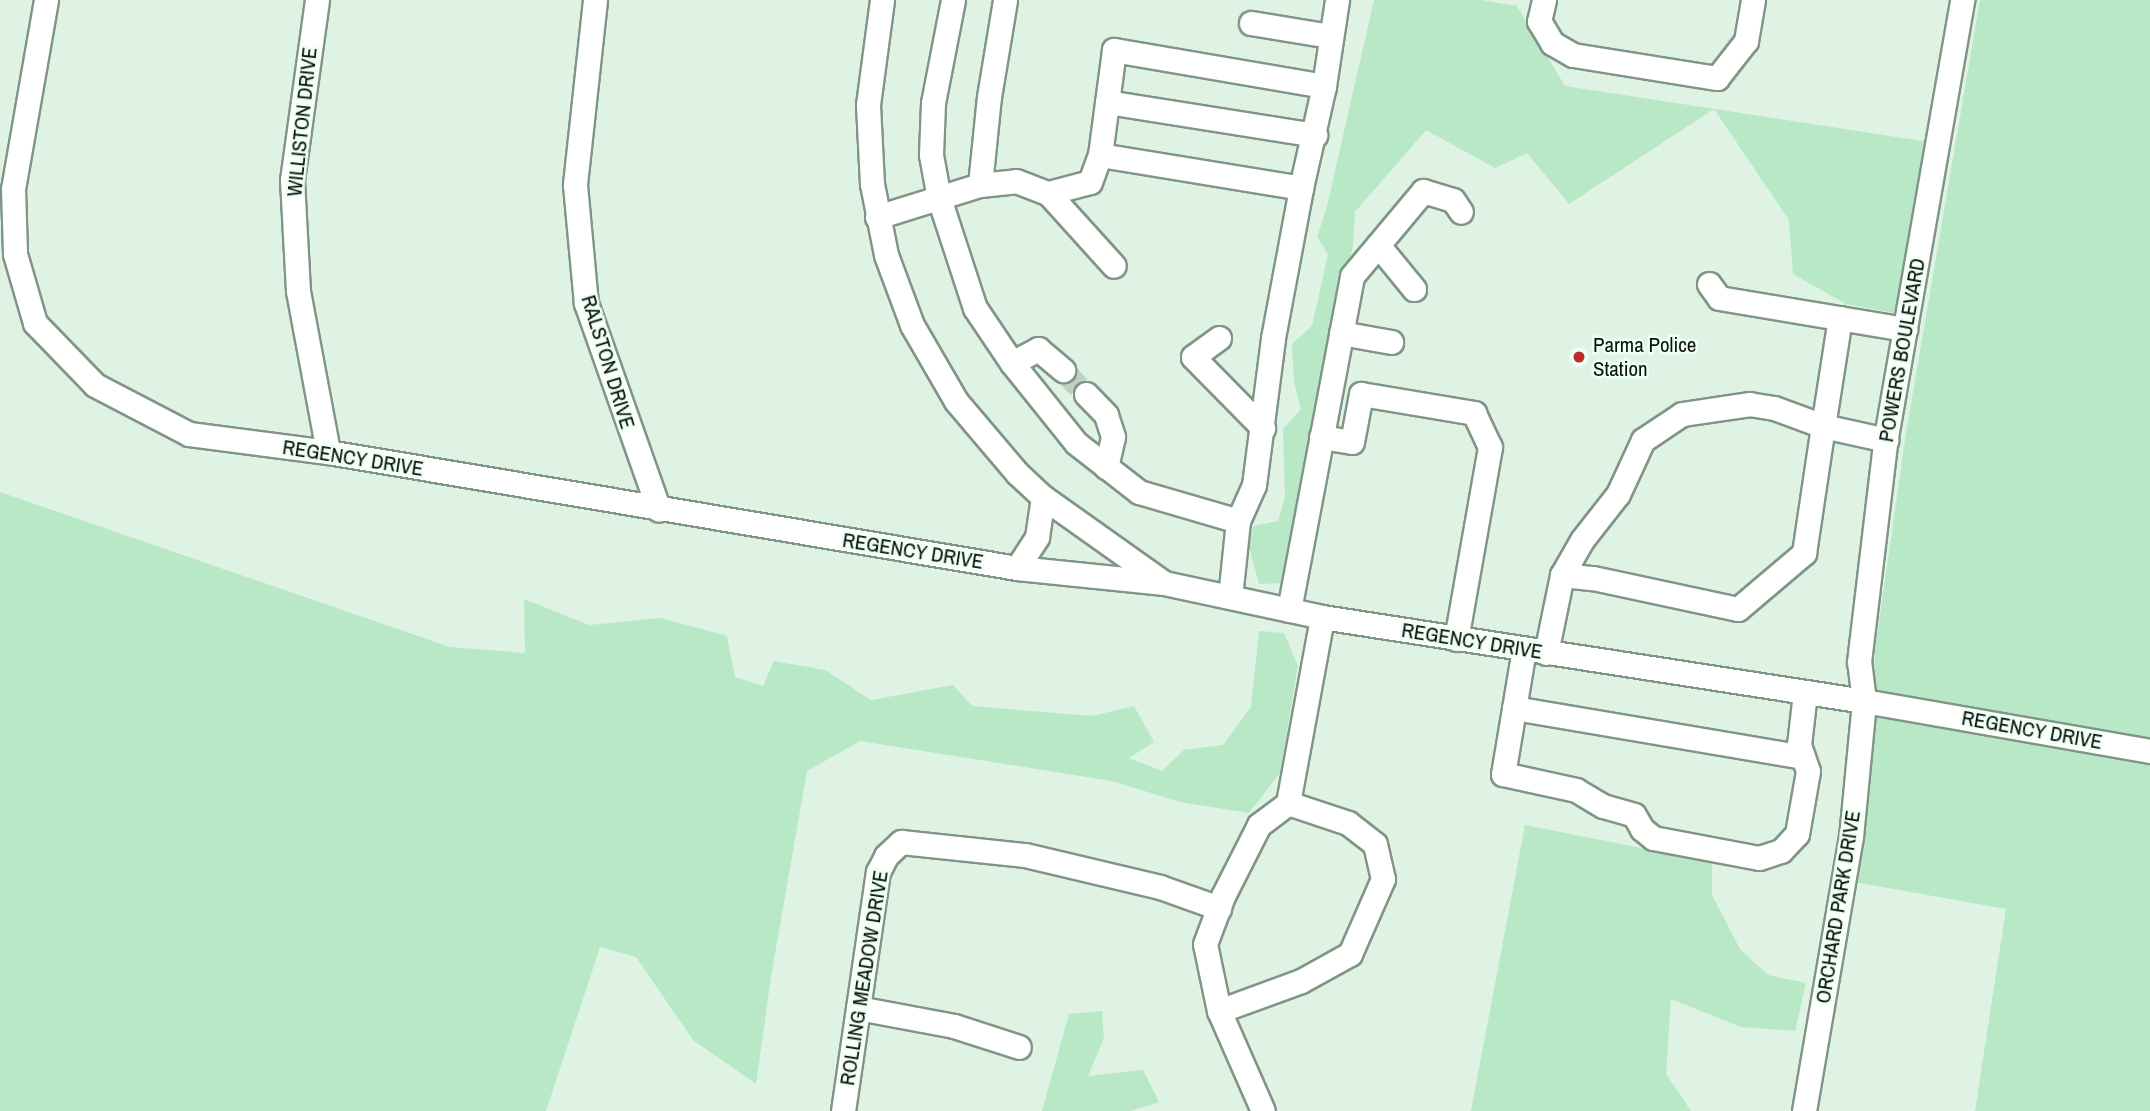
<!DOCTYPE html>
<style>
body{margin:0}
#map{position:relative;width:2150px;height:1111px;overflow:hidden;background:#def3e4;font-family:"Archivo Narrow",sans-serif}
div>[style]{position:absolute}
.green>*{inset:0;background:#b8e8c6}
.minor-tunnel>*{height:23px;margin-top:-11.5px;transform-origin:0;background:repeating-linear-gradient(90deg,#bed1c3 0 23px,transparent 0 34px)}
.roads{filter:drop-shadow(2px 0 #819587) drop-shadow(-2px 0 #819587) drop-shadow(0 2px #819587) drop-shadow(0 -2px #819587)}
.minor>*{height:23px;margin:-11.5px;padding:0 11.5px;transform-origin:11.5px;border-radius:11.5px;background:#fff}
.dots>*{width:19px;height:19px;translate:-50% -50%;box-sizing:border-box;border:4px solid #eefff3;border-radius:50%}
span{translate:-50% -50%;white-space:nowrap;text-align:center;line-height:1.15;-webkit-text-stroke:5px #eefff3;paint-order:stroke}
.street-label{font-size:21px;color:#09100b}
.poi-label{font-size:21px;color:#09100b}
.left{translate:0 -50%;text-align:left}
</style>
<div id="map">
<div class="green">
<i style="clip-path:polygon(1374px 0,1482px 0,1517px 6px,1565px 86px,1929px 142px,1900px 314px,1846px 304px,1793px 274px,1789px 220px,1714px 109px,1569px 204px,1527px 153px,1495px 168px,1426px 130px,1355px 212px,1353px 245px,1281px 583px,1259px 584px,1249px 546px,1253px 526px,1278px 521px,1285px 497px,1283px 429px,1301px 409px,1294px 382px,1292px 344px,1312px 326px,1328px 254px,1317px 237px,1327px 206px)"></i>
<i style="clip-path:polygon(1980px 0,2150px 0,2150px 1111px,1975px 1111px,2006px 909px,1854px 882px,1870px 790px,1875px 650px,1906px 433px)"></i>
<i style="clip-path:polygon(0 492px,450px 647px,525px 653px,524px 599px,589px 625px,661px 618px,727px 636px,735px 677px,763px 686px,774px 661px,825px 670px,871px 700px,953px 685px,972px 706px,1092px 716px,1134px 706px,1154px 742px,1129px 758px,1162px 771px,1184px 750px,1223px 745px,1251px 707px,1259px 631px,1284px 633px,1298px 666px,1280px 773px,1249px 813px,1180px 802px,1112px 781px,860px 741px,807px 771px,771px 977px,756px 1084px,693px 1040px,636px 957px,600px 947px,546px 1111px,0 1111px)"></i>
<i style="clip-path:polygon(1525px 825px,1712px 862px,1712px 895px,1740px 949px,1768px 975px,1806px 983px,1795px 1031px,1741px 1027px,1671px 999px,1666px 1074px,1691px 1111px,1471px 1111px)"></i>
<i style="clip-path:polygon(1102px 1011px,1104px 1038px,1088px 1076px,1143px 1070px,1159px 1102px,1131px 1111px,1042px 1111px,1069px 1014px)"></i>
</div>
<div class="minor-tunnel">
<i style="left:1063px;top:370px;width:33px;rotate:46deg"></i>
</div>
<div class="roads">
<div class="minor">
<i style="left:46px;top:0;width:192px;rotate:99.9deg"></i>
<i style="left:13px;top:189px;width:65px;rotate:88.2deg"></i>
<i style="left:15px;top:254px;width:72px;rotate:73.8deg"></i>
<i style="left:35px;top:323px;width:86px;rotate:45.9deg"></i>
<i style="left:95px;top:385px;width:106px;rotate:27.5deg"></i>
<i style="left:189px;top:434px;width:140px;rotate:7.4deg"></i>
<i style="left:328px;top:452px;width:699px;rotate:9.56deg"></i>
<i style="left:1017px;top:568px;width:148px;rotate:5.8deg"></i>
<i style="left:1164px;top:583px;width:162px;rotate:12.1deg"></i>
<i style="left:1322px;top:617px;width:548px;rotate:8.81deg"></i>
<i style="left:1864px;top:701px;width:290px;rotate:9.9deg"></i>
<i style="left:317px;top:0;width:182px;rotate:97.9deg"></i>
<i style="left:292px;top:180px;width:111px;rotate:86.9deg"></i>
<i style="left:298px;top:291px;width:164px;rotate:79.4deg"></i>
<i style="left:595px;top:0;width:186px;rotate:96.2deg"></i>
<i style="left:575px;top:185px;width:119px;rotate:84.7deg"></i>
<i style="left:586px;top:303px;width:219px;rotate:70.6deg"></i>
<i style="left:882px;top:0;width:106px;rotate:97.6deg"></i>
<i style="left:868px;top:105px;width:79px;rotate:87.1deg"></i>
<i style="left:872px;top:184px;width:72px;rotate:78.8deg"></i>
<i style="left:886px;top:255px;width:75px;rotate:69.6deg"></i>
<i style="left:912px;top:325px;width:88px;rotate:59.9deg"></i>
<i style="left:956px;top:401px;width:94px;rotate:49.7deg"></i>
<i style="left:1017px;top:473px;width:35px;rotate:43deg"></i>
<i style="left:1043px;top:497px;width:145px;rotate:35.4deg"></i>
<i style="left:953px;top:0;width:105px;rotate:101deg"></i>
<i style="left:933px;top:103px;width:52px;rotate:92.2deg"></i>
<i style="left:931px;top:155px;width:44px;rotate:79.5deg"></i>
<i style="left:939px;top:198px;width:116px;rotate:71.9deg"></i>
<i style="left:975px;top:308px;width:66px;rotate:56.1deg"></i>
<i style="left:1012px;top:363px;width:102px;rotate:51.3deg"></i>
<i style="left:1076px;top:443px;width:80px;rotate:37.9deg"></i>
<i style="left:1139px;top:492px;width:103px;rotate:16.3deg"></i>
<i style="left:1238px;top:521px;width:76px;rotate:96deg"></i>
<i style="left:1544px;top:0;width:22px;rotate:103deg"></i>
<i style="left:1539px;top:21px;width:26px;rotate:59deg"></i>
<i style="left:1552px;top:43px;width:24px;rotate:30deg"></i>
<i style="left:1573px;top:55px;width:146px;rotate:9.1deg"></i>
<i style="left:1717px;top:78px;width:47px;rotate:-51.9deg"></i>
<i style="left:1746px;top:41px;width:42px;rotate:-80.3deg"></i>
<i style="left:1251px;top:23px;width:80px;rotate:9.3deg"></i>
<i style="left:1107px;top:102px;width:211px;rotate:9deg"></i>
<i style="left:1100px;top:155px;width:204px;rotate:9.3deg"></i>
<i style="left:1301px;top:188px;width:105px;rotate:-77.3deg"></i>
<i style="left:1324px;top:86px;width:87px;rotate:-81.4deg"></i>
<i style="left:980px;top:185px;width:36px;rotate:-6deg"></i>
<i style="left:1016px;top:181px;width:34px;rotate:21deg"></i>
<i style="left:1048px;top:193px;width:98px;rotate:47.9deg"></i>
<i style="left:1048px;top:193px;width:43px;rotate:-14.7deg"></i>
<i style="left:1090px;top:182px;width:29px;rotate:-70deg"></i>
<i style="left:1100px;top:155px;width:106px;rotate:-82.4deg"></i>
<i style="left:1114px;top:50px;width:213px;rotate:9.7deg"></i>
<i style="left:877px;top:217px;width:108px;rotate:-17.3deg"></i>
<i style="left:980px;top:185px;width:88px;rotate:-84.2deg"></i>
<i style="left:989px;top:97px;width:98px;rotate:-80.6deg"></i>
<i style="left:1378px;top:245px;width:57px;rotate:50.7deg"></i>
<i style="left:1709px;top:284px;width:17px;rotate:54deg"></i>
<i style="left:1719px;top:298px;width:189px;rotate:9.5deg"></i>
<i style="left:1840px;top:318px;width:109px;rotate:98.9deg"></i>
<i style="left:1823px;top:426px;width:65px;rotate:12.5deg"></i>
<i style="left:1341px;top:333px;width:51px;rotate:10.2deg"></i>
<i style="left:1219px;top:338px;width:32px;rotate:144deg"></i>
<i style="left:1193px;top:357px;width:100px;rotate:45.4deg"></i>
<i style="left:1012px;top:363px;width:30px;rotate:-28deg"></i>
<i style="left:1038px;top:349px;width:33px;rotate:40deg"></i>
<i style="left:1086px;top:394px;width:29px;rotate:46deg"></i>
<i style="left:1106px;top:415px;width:23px;rotate:72deg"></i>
<i style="left:1113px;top:437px;width:31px;rotate:103deg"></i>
<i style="left:1321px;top:437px;width:31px;rotate:9deg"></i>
<i style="left:1352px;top:442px;width:49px;rotate:-79.4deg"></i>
<i style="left:1361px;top:394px;width:115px;rotate:9.5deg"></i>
<i style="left:1474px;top:413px;width:38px;rotate:65deg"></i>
<i style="left:1490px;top:447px;width:195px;rotate:100deg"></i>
<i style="left:1238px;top:521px;width:39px;rotate:-66deg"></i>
<i style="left:1254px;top:485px;width:148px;rotate:-82.6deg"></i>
<i style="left:1273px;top:338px;width:153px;rotate:-79.4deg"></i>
<i style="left:1017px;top:568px;width:37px;rotate:-57deg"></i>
<i style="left:1037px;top:537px;width:40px;rotate:-81.5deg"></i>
<i style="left:1289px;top:610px;width:340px;rotate:-79.3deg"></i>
<i style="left:1352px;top:276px;width:111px;rotate:-50.1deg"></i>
<i style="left:1423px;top:191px;width:31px;rotate:17deg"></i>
<i style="left:1453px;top:200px;width:14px;rotate:56deg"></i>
<i style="left:1524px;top:649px;width:127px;rotate:99.5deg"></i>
<i style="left:1503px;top:774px;width:75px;rotate:12.4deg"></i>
<i style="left:1576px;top:790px;width:31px;rotate:31deg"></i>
<i style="left:1603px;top:806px;width:32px;rotate:16deg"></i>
<i style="left:1634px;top:815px;width:16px;rotate:60deg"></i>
<i style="left:1642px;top:829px;width:14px;rotate:39deg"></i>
<i style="left:1653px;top:838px;width:108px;rotate:10.7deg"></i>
<i style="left:1759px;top:858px;width:23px;rotate:-18deg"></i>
<i style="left:1781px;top:851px;width:23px;rotate:-47deg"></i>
<i style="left:1797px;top:834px;width:64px;rotate:-80.1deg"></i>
<i style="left:1808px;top:771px;width:28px;rotate:-109deg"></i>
<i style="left:1799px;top:745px;width:53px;rotate:-83.5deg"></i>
<i style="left:1546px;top:653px;width:80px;rotate:-78.4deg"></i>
<i style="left:1562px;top:575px;width:31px;rotate:6deg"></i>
<i style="left:1593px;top:578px;width:148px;rotate:12.1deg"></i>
<i style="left:1738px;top:609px;width:87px;rotate:-40.3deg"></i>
<i style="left:1804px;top:553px;width:128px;rotate:-81.5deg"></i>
<i style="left:1823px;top:426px;width:52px;rotate:-159.8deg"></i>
<i style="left:1774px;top:408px;width:24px;rotate:-171deg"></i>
<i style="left:1750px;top:404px;width:69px;rotate:171.6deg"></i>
<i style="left:1682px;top:414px;width:47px;rotate:146.3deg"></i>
<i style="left:1643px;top:440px;width:60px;rotate:114.8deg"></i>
<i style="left:1618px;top:494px;width:58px;rotate:128deg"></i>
<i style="left:1582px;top:540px;width:40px;rotate:119.7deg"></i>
<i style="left:1514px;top:708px;width:293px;rotate:9.6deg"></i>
<i style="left:858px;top:1008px;width:98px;rotate:10.6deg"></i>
<i style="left:954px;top:1026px;width:68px;rotate:17.9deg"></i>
<i style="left:1219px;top:1011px;width:87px;rotate:-20.1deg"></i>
<i style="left:1301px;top:981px;width:56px;rotate:-28.9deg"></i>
<i style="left:1350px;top:954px;width:82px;rotate:-66.3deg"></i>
<i style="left:1383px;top:879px;width:36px;rotate:-103deg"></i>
<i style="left:1375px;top:844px;width:34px;rotate:-142deg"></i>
<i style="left:1348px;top:823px;width:63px;rotate:-161.6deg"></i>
<i style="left:843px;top:1111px;width:242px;rotate:-81.7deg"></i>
<i style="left:878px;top:872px;width:18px;rotate:-63deg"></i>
<i style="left:886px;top:856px;width:21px;rotate:-43deg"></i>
<i style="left:901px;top:842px;width:125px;rotate:6deg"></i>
<i style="left:1025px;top:855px;width:139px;rotate:13.3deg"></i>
<i style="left:1160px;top:887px;width:63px;rotate:19.6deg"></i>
<i style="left:1263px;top:1111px;width:109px;rotate:-113.7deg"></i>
<i style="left:1219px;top:1011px;width:68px;rotate:-101.8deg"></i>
<i style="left:1205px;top:944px;width:51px;rotate:-69.4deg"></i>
<i style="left:1223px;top:896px;width:80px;rotate:-63.1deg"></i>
<i style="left:1259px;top:825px;width:36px;rotate:-37deg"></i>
<i style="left:1288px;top:803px;width:189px;rotate:-79.6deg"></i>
<i style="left:1804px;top:1111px;width:278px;rotate:-80.3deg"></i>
<i style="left:1851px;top:837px;width:137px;rotate:-84.5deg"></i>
<i style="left:1864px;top:701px;width:39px;rotate:-97deg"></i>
<i style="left:1859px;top:662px;width:227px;rotate:-83.2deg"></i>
<i style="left:1886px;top:437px;width:444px;rotate:-80.1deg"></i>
</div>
</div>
<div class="dots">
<i style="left:1579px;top:357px;background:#ba2b29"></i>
</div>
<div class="street-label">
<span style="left:302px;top:122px;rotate:-84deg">WILLISTON DRIVE</span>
<span style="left:1902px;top:350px;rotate:-80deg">POWERS BOULEVARD</span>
<span style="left:608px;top:362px;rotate:73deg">RALSTON DRIVE</span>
<span style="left:353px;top:458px;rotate:9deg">REGENCY DRIVE</span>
<span style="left:913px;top:551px;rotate:9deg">REGENCY DRIVE</span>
<span style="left:1472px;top:641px;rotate:9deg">REGENCY DRIVE</span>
<span style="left:2032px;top:730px;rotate:10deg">REGENCY DRIVE</span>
<span style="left:1838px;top:907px;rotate:-81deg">ORCHARD PARK DRIVE</span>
<span style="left:864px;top:978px;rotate:-81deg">ROLLING MEADOW DRIVE</span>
</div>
<div class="poi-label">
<span class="left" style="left:1593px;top:357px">Parma Police<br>Station</span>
</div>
</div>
